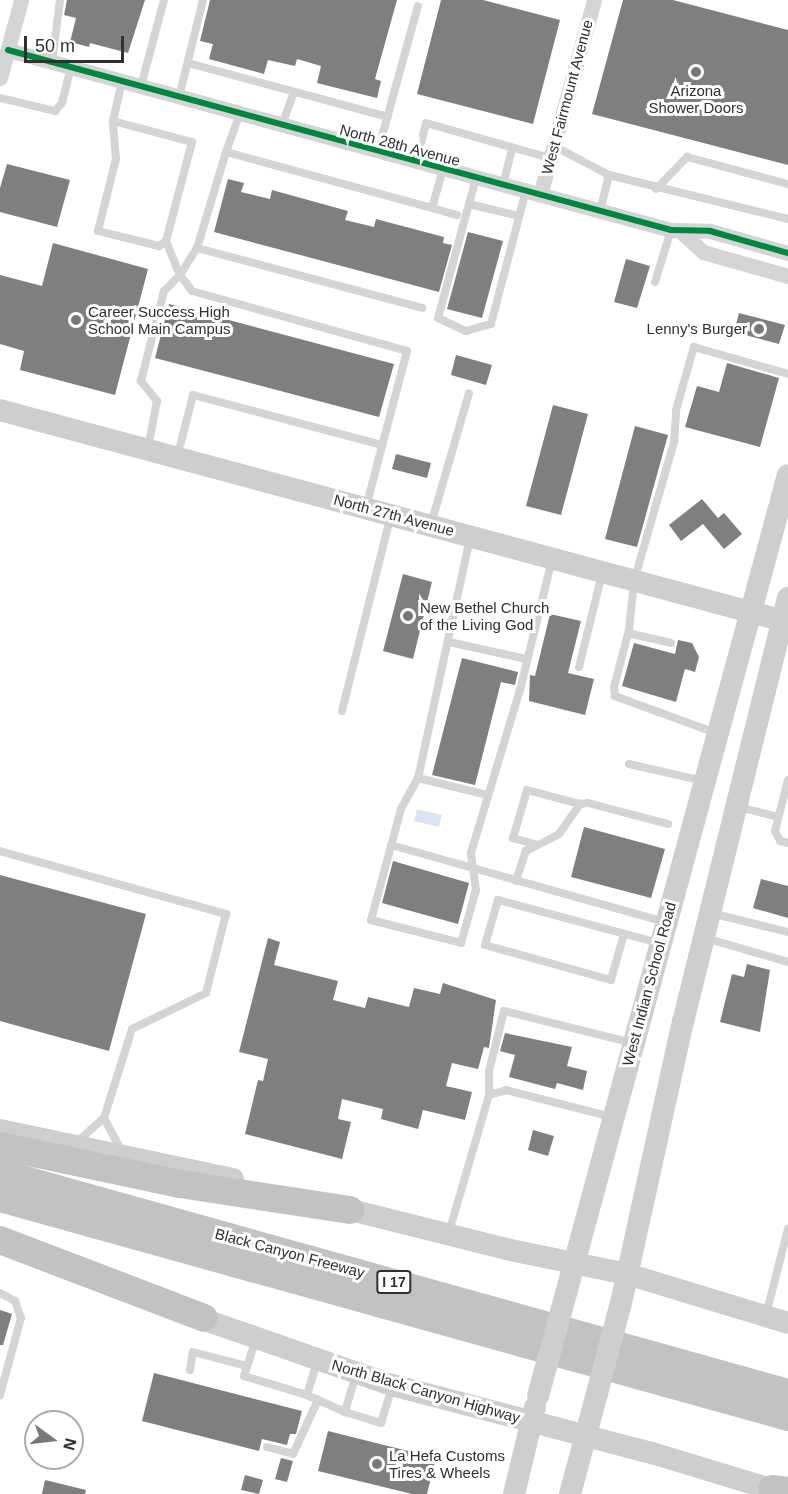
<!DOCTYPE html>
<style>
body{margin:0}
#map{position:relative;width:788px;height:1494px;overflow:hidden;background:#fff;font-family:Helvetica,sans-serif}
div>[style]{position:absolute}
.water>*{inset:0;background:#dbe4f2}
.building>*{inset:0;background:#7f7f7f}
.service>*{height:8px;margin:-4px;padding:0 4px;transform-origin:4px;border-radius:4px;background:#d4d4d4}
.minor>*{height:15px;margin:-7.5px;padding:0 7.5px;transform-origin:7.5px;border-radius:7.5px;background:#d4d4d4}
.secondary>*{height:22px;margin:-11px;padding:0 11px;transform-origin:11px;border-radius:11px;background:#cecece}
.motorway>*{height:28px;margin:-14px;padding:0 14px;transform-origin:14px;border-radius:14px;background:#c2c2c2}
.secondary-bridge>*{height:22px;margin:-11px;padding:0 11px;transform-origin:11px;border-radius:11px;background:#cecece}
.cycleway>*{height:6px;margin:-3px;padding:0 3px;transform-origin:3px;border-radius:3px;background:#00873e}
.dots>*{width:16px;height:16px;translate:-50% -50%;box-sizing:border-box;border:3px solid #fff;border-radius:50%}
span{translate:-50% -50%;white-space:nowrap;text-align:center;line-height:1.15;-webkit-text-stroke:6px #fff;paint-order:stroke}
.shield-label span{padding:2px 4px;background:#fff;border:2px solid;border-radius:4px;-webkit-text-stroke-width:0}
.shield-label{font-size:14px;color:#303030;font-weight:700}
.poi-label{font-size:15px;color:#303030}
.left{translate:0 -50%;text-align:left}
.right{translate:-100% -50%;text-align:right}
.street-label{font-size:15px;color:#303030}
.north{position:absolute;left:24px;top:1410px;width:60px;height:60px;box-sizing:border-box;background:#fff;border:2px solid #acacac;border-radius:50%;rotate:105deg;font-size:16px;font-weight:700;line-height:24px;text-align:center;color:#303030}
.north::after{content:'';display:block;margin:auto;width:21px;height:27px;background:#787878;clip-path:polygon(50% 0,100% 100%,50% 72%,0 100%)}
.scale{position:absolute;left:24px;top:36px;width:100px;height:27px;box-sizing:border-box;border:3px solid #303030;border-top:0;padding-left:8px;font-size:18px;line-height:21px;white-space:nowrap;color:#303030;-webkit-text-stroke:4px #fff;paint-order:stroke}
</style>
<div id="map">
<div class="water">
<i style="clip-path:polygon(417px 809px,442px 815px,439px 827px,414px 821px)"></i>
</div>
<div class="building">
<i style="clip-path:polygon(67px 0,145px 0,128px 53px,90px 43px,89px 47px,70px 42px,76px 18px,64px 15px)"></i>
<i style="clip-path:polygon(210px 0,397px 0,375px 79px,381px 81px,377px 98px,317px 83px,321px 66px,297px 59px,295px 66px,268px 60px,264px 74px,209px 59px,213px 44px,200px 41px)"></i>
<i style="clip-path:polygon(441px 0,483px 0,560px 20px,533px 124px,417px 94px)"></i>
<i style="clip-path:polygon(623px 0,673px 0,788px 30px,788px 165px,592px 114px)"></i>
<i style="clip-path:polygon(7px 164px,70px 180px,57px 227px,0 212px,0 188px)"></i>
<i style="clip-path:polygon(228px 179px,244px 183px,241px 192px,270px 199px,272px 190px,348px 211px,345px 220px,374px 227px,376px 219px,444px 237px,443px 243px,452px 245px,439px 292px,214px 232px)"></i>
<i style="clip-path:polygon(468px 232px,503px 241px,482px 318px,447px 309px)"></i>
<i style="clip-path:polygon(53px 243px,148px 269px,115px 395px,20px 370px,24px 351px,0 344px,0 275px,42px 286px)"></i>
<i style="clip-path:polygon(626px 259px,650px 266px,637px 308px,614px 302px)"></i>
<i style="clip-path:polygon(169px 304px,394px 364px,379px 417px,155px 358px)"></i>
<i style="clip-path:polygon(739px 313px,785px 325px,779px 344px,734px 332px)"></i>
<i style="clip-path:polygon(456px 355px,492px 365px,486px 385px,451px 375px)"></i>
<i style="clip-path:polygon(727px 363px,779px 378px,760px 447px,685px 427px,697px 386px,719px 392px)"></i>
<i style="clip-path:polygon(553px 405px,588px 414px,561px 515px,526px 506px)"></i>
<i style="clip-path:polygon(635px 426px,668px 435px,637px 547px,605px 539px)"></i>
<i style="clip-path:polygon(396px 454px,431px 463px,427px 478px,392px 469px)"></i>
<i style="clip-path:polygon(702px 499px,718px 518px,724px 513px,742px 534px,724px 549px,703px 524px,681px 541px,669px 525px)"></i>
<i style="clip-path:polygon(403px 574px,432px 582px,413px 659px,383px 651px)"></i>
<i style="clip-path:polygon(550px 614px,581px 621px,568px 673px,594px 679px,585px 715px,529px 701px,530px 675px,535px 676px)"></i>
<i style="clip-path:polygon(678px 640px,692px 643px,699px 657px,695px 672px,685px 669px,676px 702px,622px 686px,634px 643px,675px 654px)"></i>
<i style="clip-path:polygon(462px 658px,518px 672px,515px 685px,501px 682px,475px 785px,432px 775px)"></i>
<i style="clip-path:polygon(584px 827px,665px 849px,651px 898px,571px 877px)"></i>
<i style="clip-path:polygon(393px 861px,469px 883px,458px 924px,382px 903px)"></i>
<i style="clip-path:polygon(0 875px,146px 914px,109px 1051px,0 1021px)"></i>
<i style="clip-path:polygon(761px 879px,788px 886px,788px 918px,753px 908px)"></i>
<i style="clip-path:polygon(268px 938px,280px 942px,274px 965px,338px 981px,333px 1000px,365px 1008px,368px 997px,409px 1007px,414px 988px,440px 994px,443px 983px,496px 1000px,489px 1048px,484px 1047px,478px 1069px,452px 1063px,446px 1086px,472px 1092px,465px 1120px,423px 1110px,418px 1129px,381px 1119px,383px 1109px,342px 1099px,338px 1119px,351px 1122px,342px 1159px,245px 1134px,258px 1080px,263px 1081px,268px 1059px,239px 1052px)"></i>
<i style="clip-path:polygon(747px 964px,770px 970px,760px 1032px,720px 1022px,732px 974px,744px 977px)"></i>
<i style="clip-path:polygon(505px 1033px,572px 1047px,567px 1066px,587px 1071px,583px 1090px,557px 1083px,555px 1089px,509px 1077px,515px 1055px,500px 1051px)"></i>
<i style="clip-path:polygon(533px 1130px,554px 1136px,548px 1156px,528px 1150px)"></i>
<i style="clip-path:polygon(0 1310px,12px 1314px,3px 1345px,0 1345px)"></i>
<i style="clip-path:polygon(154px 1373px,302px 1411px,296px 1434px,290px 1434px,287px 1445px,262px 1439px,259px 1451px,142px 1421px)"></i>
<i style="clip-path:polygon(328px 1431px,436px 1458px,427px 1494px,412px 1494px,318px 1471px)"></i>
<i style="clip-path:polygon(281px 1458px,293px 1461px,287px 1482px,275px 1479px)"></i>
<i style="clip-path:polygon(245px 1475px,263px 1480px,259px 1494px,241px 1490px)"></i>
<i style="clip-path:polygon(45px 1480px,86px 1490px,85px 1494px,42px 1494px)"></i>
</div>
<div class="service">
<i style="left:52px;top:62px;width:63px;rotate:-82.6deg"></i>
<i style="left:188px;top:63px;width:207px;rotate:15.1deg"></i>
<i style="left:141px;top:86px;width:89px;rotate:-75deg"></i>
<i style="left:179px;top:97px;width:100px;rotate:-76.1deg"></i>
<i style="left:0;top:98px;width:57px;rotate:13.3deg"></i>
<i style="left:55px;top:111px;width:11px;rotate:-49deg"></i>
<i style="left:62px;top:103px;width:37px;rotate:-76deg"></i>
<i style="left:240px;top:113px;width:41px;rotate:109.7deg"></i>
<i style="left:226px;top:152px;width:213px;rotate:15.2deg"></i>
<i style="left:432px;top:208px;width:41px;rotate:-74.2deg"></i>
<i style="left:113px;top:121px;width:82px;rotate:14.9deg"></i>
<i style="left:192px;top:142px;width:102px;rotate:104.7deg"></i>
<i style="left:166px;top:241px;width:9px;rotate:144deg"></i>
<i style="left:159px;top:246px;width:63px;rotate:-166.2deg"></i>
<i style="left:98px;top:231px;width:74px;rotate:-76deg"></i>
<i style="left:116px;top:159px;width:38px;rotate:-95deg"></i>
<i style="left:113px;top:121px;width:41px;rotate:-77.3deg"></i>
<i style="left:282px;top:125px;width:33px;rotate:-70deg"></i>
<i style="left:554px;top:146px;width:62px;rotate:27.8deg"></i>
<i style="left:609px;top:175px;width:184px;rotate:13.8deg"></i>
<i style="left:378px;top:151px;width:150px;rotate:-74.6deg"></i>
<i style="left:226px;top:152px;width:100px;rotate:106.8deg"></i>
<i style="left:197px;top:248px;width:233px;rotate:14.9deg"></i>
<i style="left:416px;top:161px;width:39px;rotate:-75deg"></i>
<i style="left:426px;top:123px;width:129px;rotate:15.8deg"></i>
<i style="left:476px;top:178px;width:145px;rotate:105.2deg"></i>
<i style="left:438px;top:318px;width:31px;rotate:25deg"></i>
<i style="left:466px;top:331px;width:26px;rotate:-16deg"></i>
<i style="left:491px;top:324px;width:138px;rotate:-75.3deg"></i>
<i style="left:503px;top:185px;width:37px;rotate:-76deg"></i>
<i style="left:656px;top:189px;width:45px;rotate:-45.9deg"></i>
<i style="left:687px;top:157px;width:105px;rotate:15deg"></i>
<i style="left:469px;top:204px;width:51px;rotate:13.5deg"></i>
<i style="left:432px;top:208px;width:26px;rotate:16deg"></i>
<i style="left:600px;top:211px;width:37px;rotate:-76deg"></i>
<i style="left:166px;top:241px;width:37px;rotate:68deg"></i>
<i style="left:180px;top:275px;width:32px;rotate:-58deg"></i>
<i style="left:655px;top:282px;width:54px;rotate:-72.9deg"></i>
<i style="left:148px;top:448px;width:48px;rotate:-79.2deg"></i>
<i style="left:157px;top:401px;width:26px;rotate:-129deg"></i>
<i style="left:141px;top:381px;width:93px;rotate:-75.7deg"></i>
<i style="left:164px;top:291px;width:23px;rotate:-45deg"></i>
<i style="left:180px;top:275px;width:20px;rotate:53deg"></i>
<i style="left:192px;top:291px;width:223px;rotate:15.6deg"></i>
<i style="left:407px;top:351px;width:161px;rotate:104.7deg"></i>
<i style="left:178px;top:454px;width:61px;rotate:-75.7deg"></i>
<i style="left:193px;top:395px;width:196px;rotate:14.8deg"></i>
<i style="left:431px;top:524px;width:136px;rotate:-73.8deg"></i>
<i style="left:470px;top:538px;width:246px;rotate:102.2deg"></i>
<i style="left:418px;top:778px;width:35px;rotate:119deg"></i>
<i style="left:401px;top:809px;width:115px;rotate:105.1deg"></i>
<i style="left:371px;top:920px;width:93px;rotate:14.3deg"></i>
<i style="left:461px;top:943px;width:55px;rotate:-74.2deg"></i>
<i style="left:476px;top:890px;width:37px;rotate:-98deg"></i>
<i style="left:471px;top:853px;width:170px;rotate:-73.3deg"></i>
<i style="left:520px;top:690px;width:134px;rotate:-76.2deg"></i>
<i style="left:628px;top:633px;width:44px;rotate:13.1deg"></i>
<i style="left:449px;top:642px;width:79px;rotate:12.4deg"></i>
<i style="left:579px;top:667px;width:96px;rotate:-76.1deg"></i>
<i style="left:342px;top:711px;width:199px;rotate:-76deg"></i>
<i style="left:716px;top:733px;width:108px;rotate:-159.9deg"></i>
<i style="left:615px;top:696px;width:9px;rotate:-96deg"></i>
<i style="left:614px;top:687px;width:59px;rotate:-75.3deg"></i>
<i style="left:629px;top:630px;width:49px;rotate:-84.2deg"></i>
<i style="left:634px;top:581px;width:145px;rotate:-73.9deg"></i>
<i style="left:674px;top:442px;width:32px;rotate:-86deg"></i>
<i style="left:676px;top:410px;width:66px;rotate:-74.1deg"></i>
<i style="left:694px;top:347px;width:98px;rotate:16deg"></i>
<i style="left:629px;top:764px;width:76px;rotate:12.9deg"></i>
<i style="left:418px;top:778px;width:72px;rotate:13.7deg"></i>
<i style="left:788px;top:780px;width:53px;rotate:104.3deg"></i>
<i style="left:775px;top:831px;width:11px;rotate:63deg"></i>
<i style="left:780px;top:841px;width:8px;rotate:14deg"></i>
<i style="left:739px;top:807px;width:40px;rotate:14.4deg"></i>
<i style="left:535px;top:844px;width:23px;rotate:-165deg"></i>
<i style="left:513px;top:838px;width:50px;rotate:-73.7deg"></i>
<i style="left:527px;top:790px;width:55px;rotate:14.8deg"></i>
<i style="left:391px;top:845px;width:285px;rotate:15.7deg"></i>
<i style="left:0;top:851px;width:235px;rotate:15.6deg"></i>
<i style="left:226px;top:914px;width:81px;rotate:104.2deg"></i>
<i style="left:206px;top:993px;width:82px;rotate:154.1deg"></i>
<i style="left:132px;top:1029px;width:93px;rotate:107.5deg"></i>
<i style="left:516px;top:881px;width:32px;rotate:-72deg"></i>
<i style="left:526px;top:851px;width:37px;rotate:-27deg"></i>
<i style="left:559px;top:834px;width:37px;rotate:-55deg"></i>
<i style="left:580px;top:804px;width:8px;rotate:-7deg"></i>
<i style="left:588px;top:803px;width:83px;rotate:14.7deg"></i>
<i style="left:711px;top:913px;width:79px;rotate:13.9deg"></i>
<i style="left:624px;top:934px;width:48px;rotate:105.8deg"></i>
<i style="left:611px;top:980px;width:131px;rotate:-164.5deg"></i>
<i style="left:485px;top:945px;width:47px;rotate:-73.9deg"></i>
<i style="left:498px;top:900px;width:167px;rotate:15deg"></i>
<i style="left:705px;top:938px;width:86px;rotate:16.1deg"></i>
<i style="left:489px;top:1095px;width:24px;rotate:-90deg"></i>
<i style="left:489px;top:1071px;width:62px;rotate:-76deg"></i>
<i style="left:504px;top:1011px;width:132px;rotate:14deg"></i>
<i style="left:77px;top:1142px;width:36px;rotate:-42deg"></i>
<i style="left:104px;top:1118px;width:38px;rotate:62deg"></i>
<i style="left:449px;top:1232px;width:143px;rotate:-73.7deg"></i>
<i style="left:489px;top:1095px;width:18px;rotate:-16deg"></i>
<i style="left:506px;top:1090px;width:109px;rotate:14.3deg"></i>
<i style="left:0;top:1293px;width:17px;rotate:28deg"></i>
<i style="left:15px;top:1301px;width:18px;rotate:71deg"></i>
<i style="left:21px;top:1318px;width:80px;rotate:105.3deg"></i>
<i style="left:766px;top:1315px;width:89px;rotate:-75.7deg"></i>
<i style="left:256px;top:1339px;width:39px;rotate:108deg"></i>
<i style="left:244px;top:1376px;width:66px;rotate:16.8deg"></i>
<i style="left:307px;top:1395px;width:34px;rotate:-73deg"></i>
<i style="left:190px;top:1370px;width:18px;rotate:-81deg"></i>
<i style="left:193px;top:1352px;width:56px;rotate:14.5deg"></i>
<i style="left:356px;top:1375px;width:39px;rotate:107deg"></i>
<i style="left:345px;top:1412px;width:38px;rotate:17deg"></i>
<i style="left:381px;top:1423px;width:39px;rotate:-73deg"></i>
<i style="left:307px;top:1395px;width:42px;rotate:24.1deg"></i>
<i style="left:267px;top:1447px;width:27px;rotate:15deg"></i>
<i style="left:293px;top:1454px;width:60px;rotate:-65.2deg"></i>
</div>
<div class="minor">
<i style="left:8px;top:50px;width:687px;rotate:15.19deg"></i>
<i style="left:671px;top:230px;width:39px;rotate:1deg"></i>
<i style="left:710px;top:231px;width:81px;rotate:15.8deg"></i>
<i style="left:0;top:78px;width:81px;rotate:-74.9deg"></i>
<i style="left:540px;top:195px;width:202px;rotate:-74.5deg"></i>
<i style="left:681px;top:232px;width:30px;rotate:42deg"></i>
<i style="left:703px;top:252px;width:88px;rotate:15.8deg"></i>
</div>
<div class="secondary">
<i style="left:0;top:410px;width:816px;rotate:15.06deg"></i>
<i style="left:0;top:1130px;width:238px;rotate:11.9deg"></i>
<i style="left:335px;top:1206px;width:176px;rotate:14.1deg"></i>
<i style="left:506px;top:1249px;width:124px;rotate:11.7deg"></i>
<i style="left:627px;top:1274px;width:168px;rotate:16.9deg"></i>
<i style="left:621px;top:1303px;width:288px;rotate:-77.6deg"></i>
<i style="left:683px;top:1022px;width:437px;rotate:-76.1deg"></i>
<i style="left:561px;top:1312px;width:867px;rotate:-74.83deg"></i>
<i style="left:188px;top:1314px;width:216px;rotate:19.2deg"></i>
<i style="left:392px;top:1385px;width:269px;rotate:14.7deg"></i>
<i style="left:652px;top:1453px;width:141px;rotate:16.9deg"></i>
<i style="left:514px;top:1494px;width:89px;rotate:-76.4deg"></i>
<i style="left:570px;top:1494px;width:105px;rotate:-75deg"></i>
</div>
<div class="motorway">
<i style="left:0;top:1146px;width:184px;rotate:11.9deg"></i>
<i style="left:180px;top:1184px;width:172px;rotate:8.7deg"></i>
<i style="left:0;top:1173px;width:818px;rotate:15.6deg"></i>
<i style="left:0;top:1198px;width:818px;rotate:15.53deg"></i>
<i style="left:0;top:1240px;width:218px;rotate:20.9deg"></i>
<i style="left:772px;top:1489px;width:16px;rotate:7deg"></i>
</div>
<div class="secondary-bridge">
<i style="left:597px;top:1393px;width:93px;rotate:-75.1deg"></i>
<i style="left:538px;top:1396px;width:87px;rotate:-74.7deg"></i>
</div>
<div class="cycleway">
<i style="left:8px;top:50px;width:687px;rotate:15.19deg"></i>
<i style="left:671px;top:230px;width:39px;rotate:1deg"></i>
<i style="left:710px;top:231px;width:81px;rotate:15.8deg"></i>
</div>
<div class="dots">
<i style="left:696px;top:72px;background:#787878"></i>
<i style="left:76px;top:320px;background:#787878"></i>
<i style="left:759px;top:329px;background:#787878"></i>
<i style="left:408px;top:616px;background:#787878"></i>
<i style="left:377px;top:1464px;background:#787878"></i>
</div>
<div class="shield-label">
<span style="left:394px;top:1282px">I 17</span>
</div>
<div class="poi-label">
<span style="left:696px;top:99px">Arizona<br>Shower Doors</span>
<span class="left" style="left:88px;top:320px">Career Success High<br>School Main Campus</span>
<span class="right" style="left:747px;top:329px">Lenny's Burger</span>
<span class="left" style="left:420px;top:616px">New Bethel Church<br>of the Living God</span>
<span class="left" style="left:389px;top:1464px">La Hefa Customs<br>Tires &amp; Wheels</span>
</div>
<div class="street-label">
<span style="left:567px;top:97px;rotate:-75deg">West Fairmount Avenue</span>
<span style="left:400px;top:145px;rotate:15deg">North 28th Avenue</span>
<span style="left:394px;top:515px;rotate:15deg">North 27th Avenue</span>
<span style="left:649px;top:984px;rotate:-75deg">West Indian School Road</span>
<span style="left:290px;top:1253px;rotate:15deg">Black Canyon Freeway</span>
<span style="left:426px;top:1391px;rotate:16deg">North Black Canyon Highway</span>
</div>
<div class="north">N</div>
<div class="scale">50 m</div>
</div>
